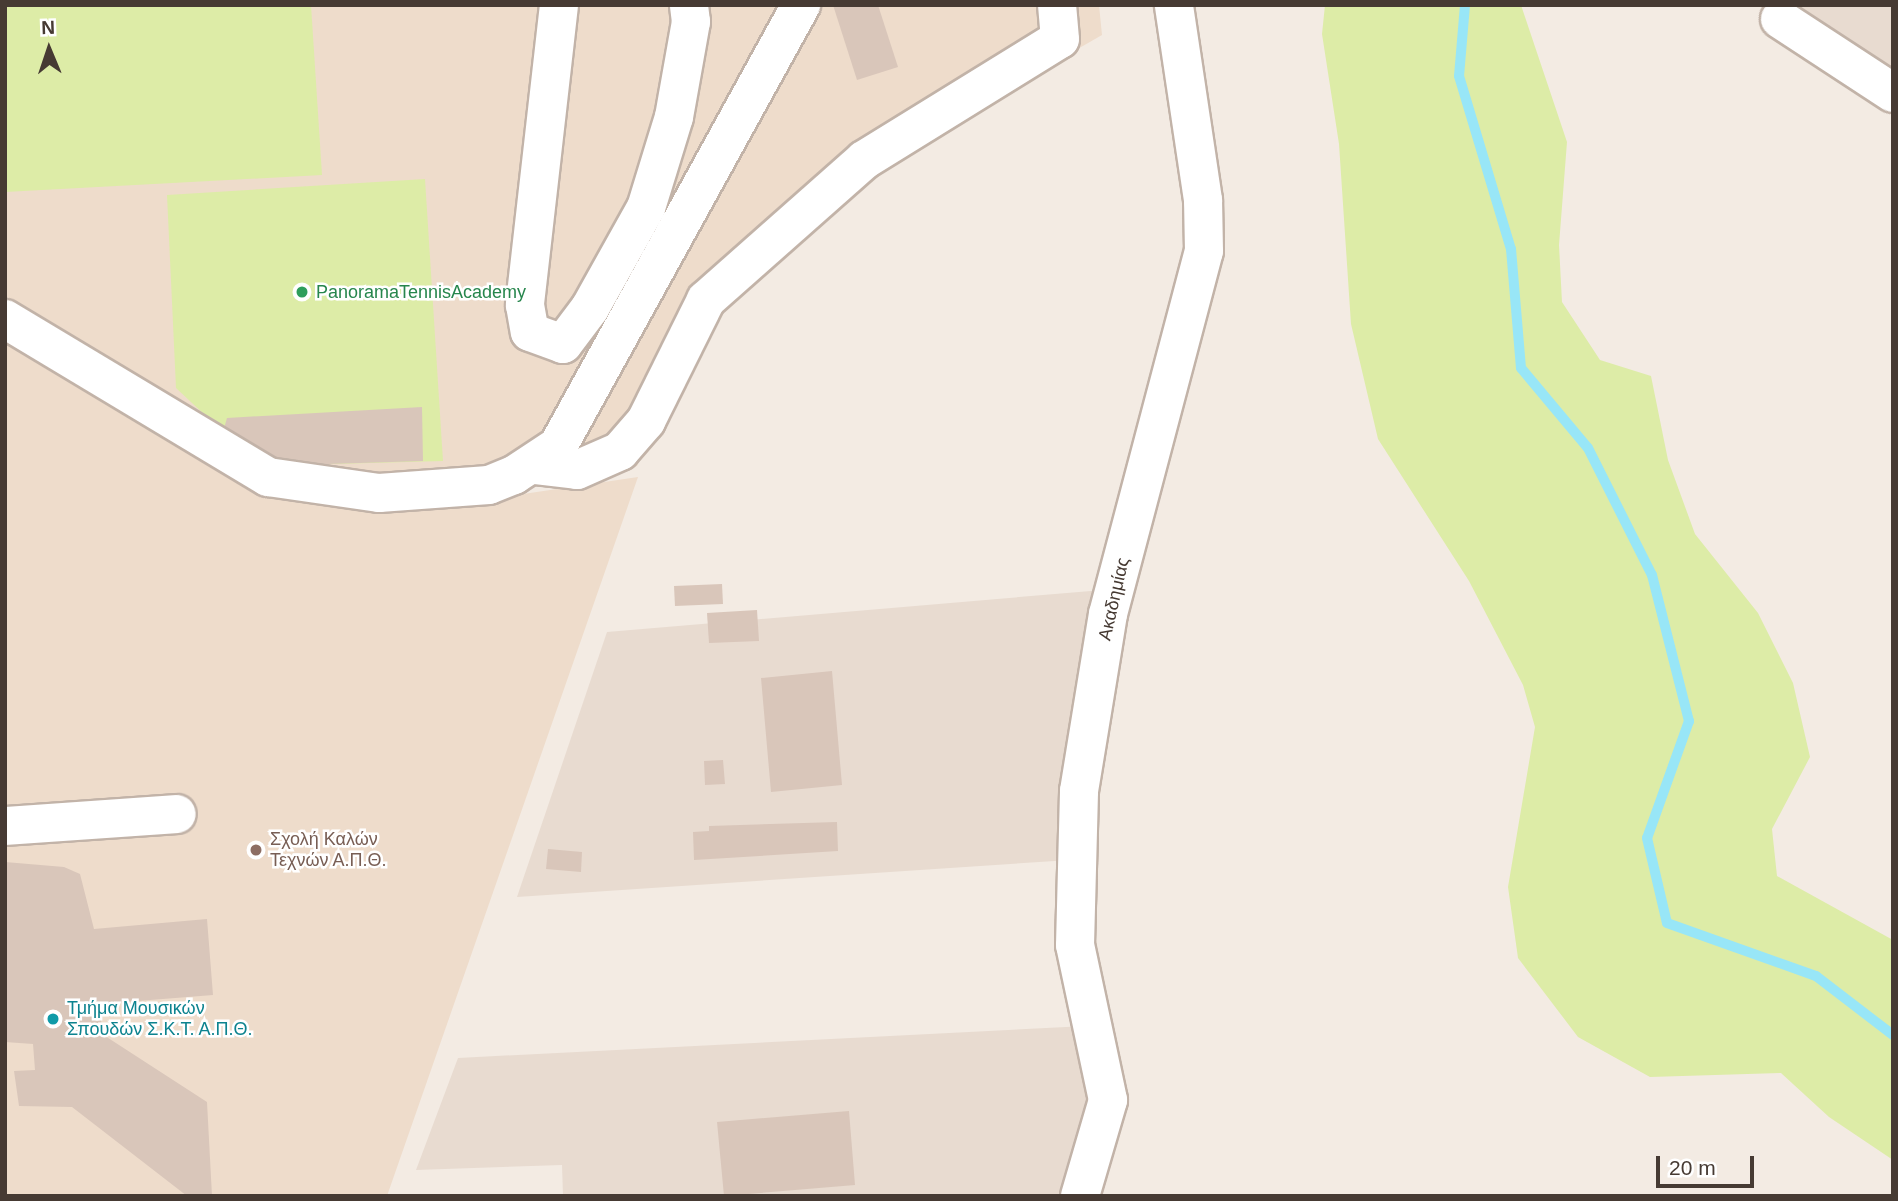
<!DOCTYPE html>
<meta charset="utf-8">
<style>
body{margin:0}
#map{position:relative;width:1898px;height:1201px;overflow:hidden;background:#f3ebe3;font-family:Arial,sans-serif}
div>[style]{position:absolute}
.residential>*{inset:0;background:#e8dbd0}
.education>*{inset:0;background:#eedccb}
.green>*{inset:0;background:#ddeca7}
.stream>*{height:10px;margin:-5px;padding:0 5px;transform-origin:5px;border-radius:5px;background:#98e6f7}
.building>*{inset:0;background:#d9c6ba}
.roads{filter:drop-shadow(2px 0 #c2b3a8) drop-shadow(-2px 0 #c2b3a8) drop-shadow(0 2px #c2b3a8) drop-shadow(0 -2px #c2b3a8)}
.minor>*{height:38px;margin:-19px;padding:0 19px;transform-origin:19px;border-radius:19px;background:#fff}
.dots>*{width:19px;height:19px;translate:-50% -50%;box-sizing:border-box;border:4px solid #fff;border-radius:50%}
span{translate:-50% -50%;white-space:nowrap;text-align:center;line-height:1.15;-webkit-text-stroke:5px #fff;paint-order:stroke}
.leisure-label{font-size:18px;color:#27864d}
.left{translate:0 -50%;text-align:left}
.street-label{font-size:18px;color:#463a33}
.education-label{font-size:18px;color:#785e54}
.culture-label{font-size:18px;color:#0d838f}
.frame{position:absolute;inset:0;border:7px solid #463a33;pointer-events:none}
.north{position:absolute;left:14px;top:14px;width:70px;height:70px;-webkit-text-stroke:5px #fff;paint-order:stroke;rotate:358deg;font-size:19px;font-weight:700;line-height:28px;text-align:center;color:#463a33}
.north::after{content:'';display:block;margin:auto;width:24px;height:32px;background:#463a33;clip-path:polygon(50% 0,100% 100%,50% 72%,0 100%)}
.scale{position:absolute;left:1656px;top:1156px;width:98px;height:32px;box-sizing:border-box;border:4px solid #463a33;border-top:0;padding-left:9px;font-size:21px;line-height:24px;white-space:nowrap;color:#463a33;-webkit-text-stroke:5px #fff;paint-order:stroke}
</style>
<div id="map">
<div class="residential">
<i style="clip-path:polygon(1794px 5px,1893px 5px,1893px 72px)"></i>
<i style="clip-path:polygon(1103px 590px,1070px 860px,517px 897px,607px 632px)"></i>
<i style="clip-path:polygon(1086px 1026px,1096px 1075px,1072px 1196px,563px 1196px,562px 1165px,416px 1170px,458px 1058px)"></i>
</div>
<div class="education">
<i style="clip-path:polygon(5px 5px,1099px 5px,1102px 35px,866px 171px,717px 303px,637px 466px,577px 479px,379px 480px,291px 471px,5px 296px)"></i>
<i style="clip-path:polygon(5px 337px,253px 487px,503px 497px,638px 477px,387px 1196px,5px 1196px)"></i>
</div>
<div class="green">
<i style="clip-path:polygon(5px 5px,311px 5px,322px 175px,5px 192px)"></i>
<i style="clip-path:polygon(1325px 5px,1521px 5px,1567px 142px,1559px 245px,1562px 302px,1600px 360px,1651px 376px,1668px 460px,1695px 534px,1758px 613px,1793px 683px,1810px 757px,1772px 829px,1777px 876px,1893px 940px,1893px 1160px,1829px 1117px,1781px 1073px,1650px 1077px,1578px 1037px,1518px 958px,1508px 887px,1535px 727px,1523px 685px,1469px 581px,1378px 439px,1351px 324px,1339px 144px,1322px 34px)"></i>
<i style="clip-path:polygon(425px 179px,443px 461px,297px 465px,223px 432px,176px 388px,167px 195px)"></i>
</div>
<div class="stream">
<i style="left:1465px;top:5px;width:71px;rotate:94.8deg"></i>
<i style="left:1459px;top:76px;width:181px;rotate:73.3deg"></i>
<i style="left:1511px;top:249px;width:119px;rotate:85.2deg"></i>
<i style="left:1521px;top:368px;width:104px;rotate:50.1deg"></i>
<i style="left:1588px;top:448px;width:142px;rotate:63.3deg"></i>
<i style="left:1652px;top:575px;width:151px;rotate:75.8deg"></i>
<i style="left:1689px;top:721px;width:124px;rotate:109.7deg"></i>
<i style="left:1647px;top:838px;width:87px;rotate:76.8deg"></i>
<i style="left:1667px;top:923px;width:158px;rotate:19.6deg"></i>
<i style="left:1816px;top:976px;width:97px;rotate:37.5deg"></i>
</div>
<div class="building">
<i style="clip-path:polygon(833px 5px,878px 5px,898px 67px,857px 80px)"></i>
<i style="clip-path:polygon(422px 407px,423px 461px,297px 465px,257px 456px,223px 432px,227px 418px)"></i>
<i style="clip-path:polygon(722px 584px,723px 604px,675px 606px,674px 586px)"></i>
<i style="clip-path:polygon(757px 610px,759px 641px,709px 643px,707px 613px)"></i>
<i style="clip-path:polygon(832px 671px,842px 785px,771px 792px,761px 678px)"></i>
<i style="clip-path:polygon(723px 760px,725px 784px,705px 785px,704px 761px)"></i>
<i style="clip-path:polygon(837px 822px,838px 851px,694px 860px,693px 832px,709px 831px,709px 826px)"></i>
<i style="clip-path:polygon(548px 849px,582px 852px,581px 872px,546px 869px)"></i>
<i style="clip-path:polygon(5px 862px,64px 867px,80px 874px,94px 929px,207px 919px,213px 995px,100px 1004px,102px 1034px,207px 1102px,212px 1196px,187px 1196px,72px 1107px,19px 1106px,14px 1071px,35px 1070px,33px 1044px,5px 1042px)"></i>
<i style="clip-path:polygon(849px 1111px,855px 1185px,724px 1196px,717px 1122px)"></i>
</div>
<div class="roads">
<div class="minor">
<i style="left:559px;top:5px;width:302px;rotate:96.5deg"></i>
<i style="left:525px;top:305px;width:27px;rotate:80deg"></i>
<i style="left:530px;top:332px;width:35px;rotate:20deg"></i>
<i style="left:563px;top:344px;width:45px;rotate:-53.1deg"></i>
<i style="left:590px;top:308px;width:115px;rotate:-60.8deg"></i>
<i style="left:646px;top:208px;width:95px;rotate:-72.9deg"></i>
<i style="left:674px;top:117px;width:97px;rotate:-79.9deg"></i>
<i style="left:691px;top:22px;width:17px;rotate:-97deg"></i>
<i style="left:1780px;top:19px;width:135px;rotate:33.2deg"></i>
<i style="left:5px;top:319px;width:307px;rotate:31deg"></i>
<i style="left:268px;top:477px;width:112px;rotate:8.2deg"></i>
<i style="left:379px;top:493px;width:110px;rotate:-4.2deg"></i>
<i style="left:489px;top:485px;width:27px;rotate:-22deg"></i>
<i style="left:514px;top:475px;width:53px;rotate:-33.4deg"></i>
<i style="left:558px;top:446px;width:504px;rotate:-61.14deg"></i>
<i style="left:534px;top:465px;width:43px;rotate:6.6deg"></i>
<i style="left:577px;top:470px;width:47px;rotate:-23.8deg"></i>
<i style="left:620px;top:451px;width:40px;rotate:-49deg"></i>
<i style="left:646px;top:421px;width:135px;rotate:-63.6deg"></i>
<i style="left:706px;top:300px;width:211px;rotate:-41.5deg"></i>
<i style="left:864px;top:160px;width:230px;rotate:-31.7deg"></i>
<i style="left:1060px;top:39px;width:34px;rotate:-95deg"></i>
<i style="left:5px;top:826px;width:172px;rotate:-4deg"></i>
<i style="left:1080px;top:1196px;width:100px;rotate:-73.7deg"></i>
<i style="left:1108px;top:1100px;width:158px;rotate:-102deg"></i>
<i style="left:1075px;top:945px;width:154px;rotate:-88.5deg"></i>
<i style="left:1079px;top:791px;width:179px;rotate:-80.7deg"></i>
<i style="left:1108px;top:614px;width:375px;rotate:-75.2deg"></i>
<i style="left:1204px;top:251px;width:51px;rotate:-91.1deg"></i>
<i style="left:1203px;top:200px;width:197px;rotate:-98.5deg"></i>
</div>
</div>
<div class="dots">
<i style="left:302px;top:292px;background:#2e9e5b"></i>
<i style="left:256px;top:850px;background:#8d6e63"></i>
<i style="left:53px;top:1019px;background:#0f9aa8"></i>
</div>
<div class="leisure-label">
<span class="left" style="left:316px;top:292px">PanoramaTennisAcademy</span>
</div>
<div class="street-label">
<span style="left:1114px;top:599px;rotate:-77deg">Ακαδημίας</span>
</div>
<div class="education-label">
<span class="left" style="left:270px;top:850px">Σχολή Καλών<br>Τεχνών Α.Π.Θ.</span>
</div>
<div class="culture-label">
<span class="left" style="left:67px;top:1019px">Τμήμα Μουσικών<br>Σπουδών Σ.Κ.Τ. Α.Π.Θ.</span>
</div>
<div class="frame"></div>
<div class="north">N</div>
<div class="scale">20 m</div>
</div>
